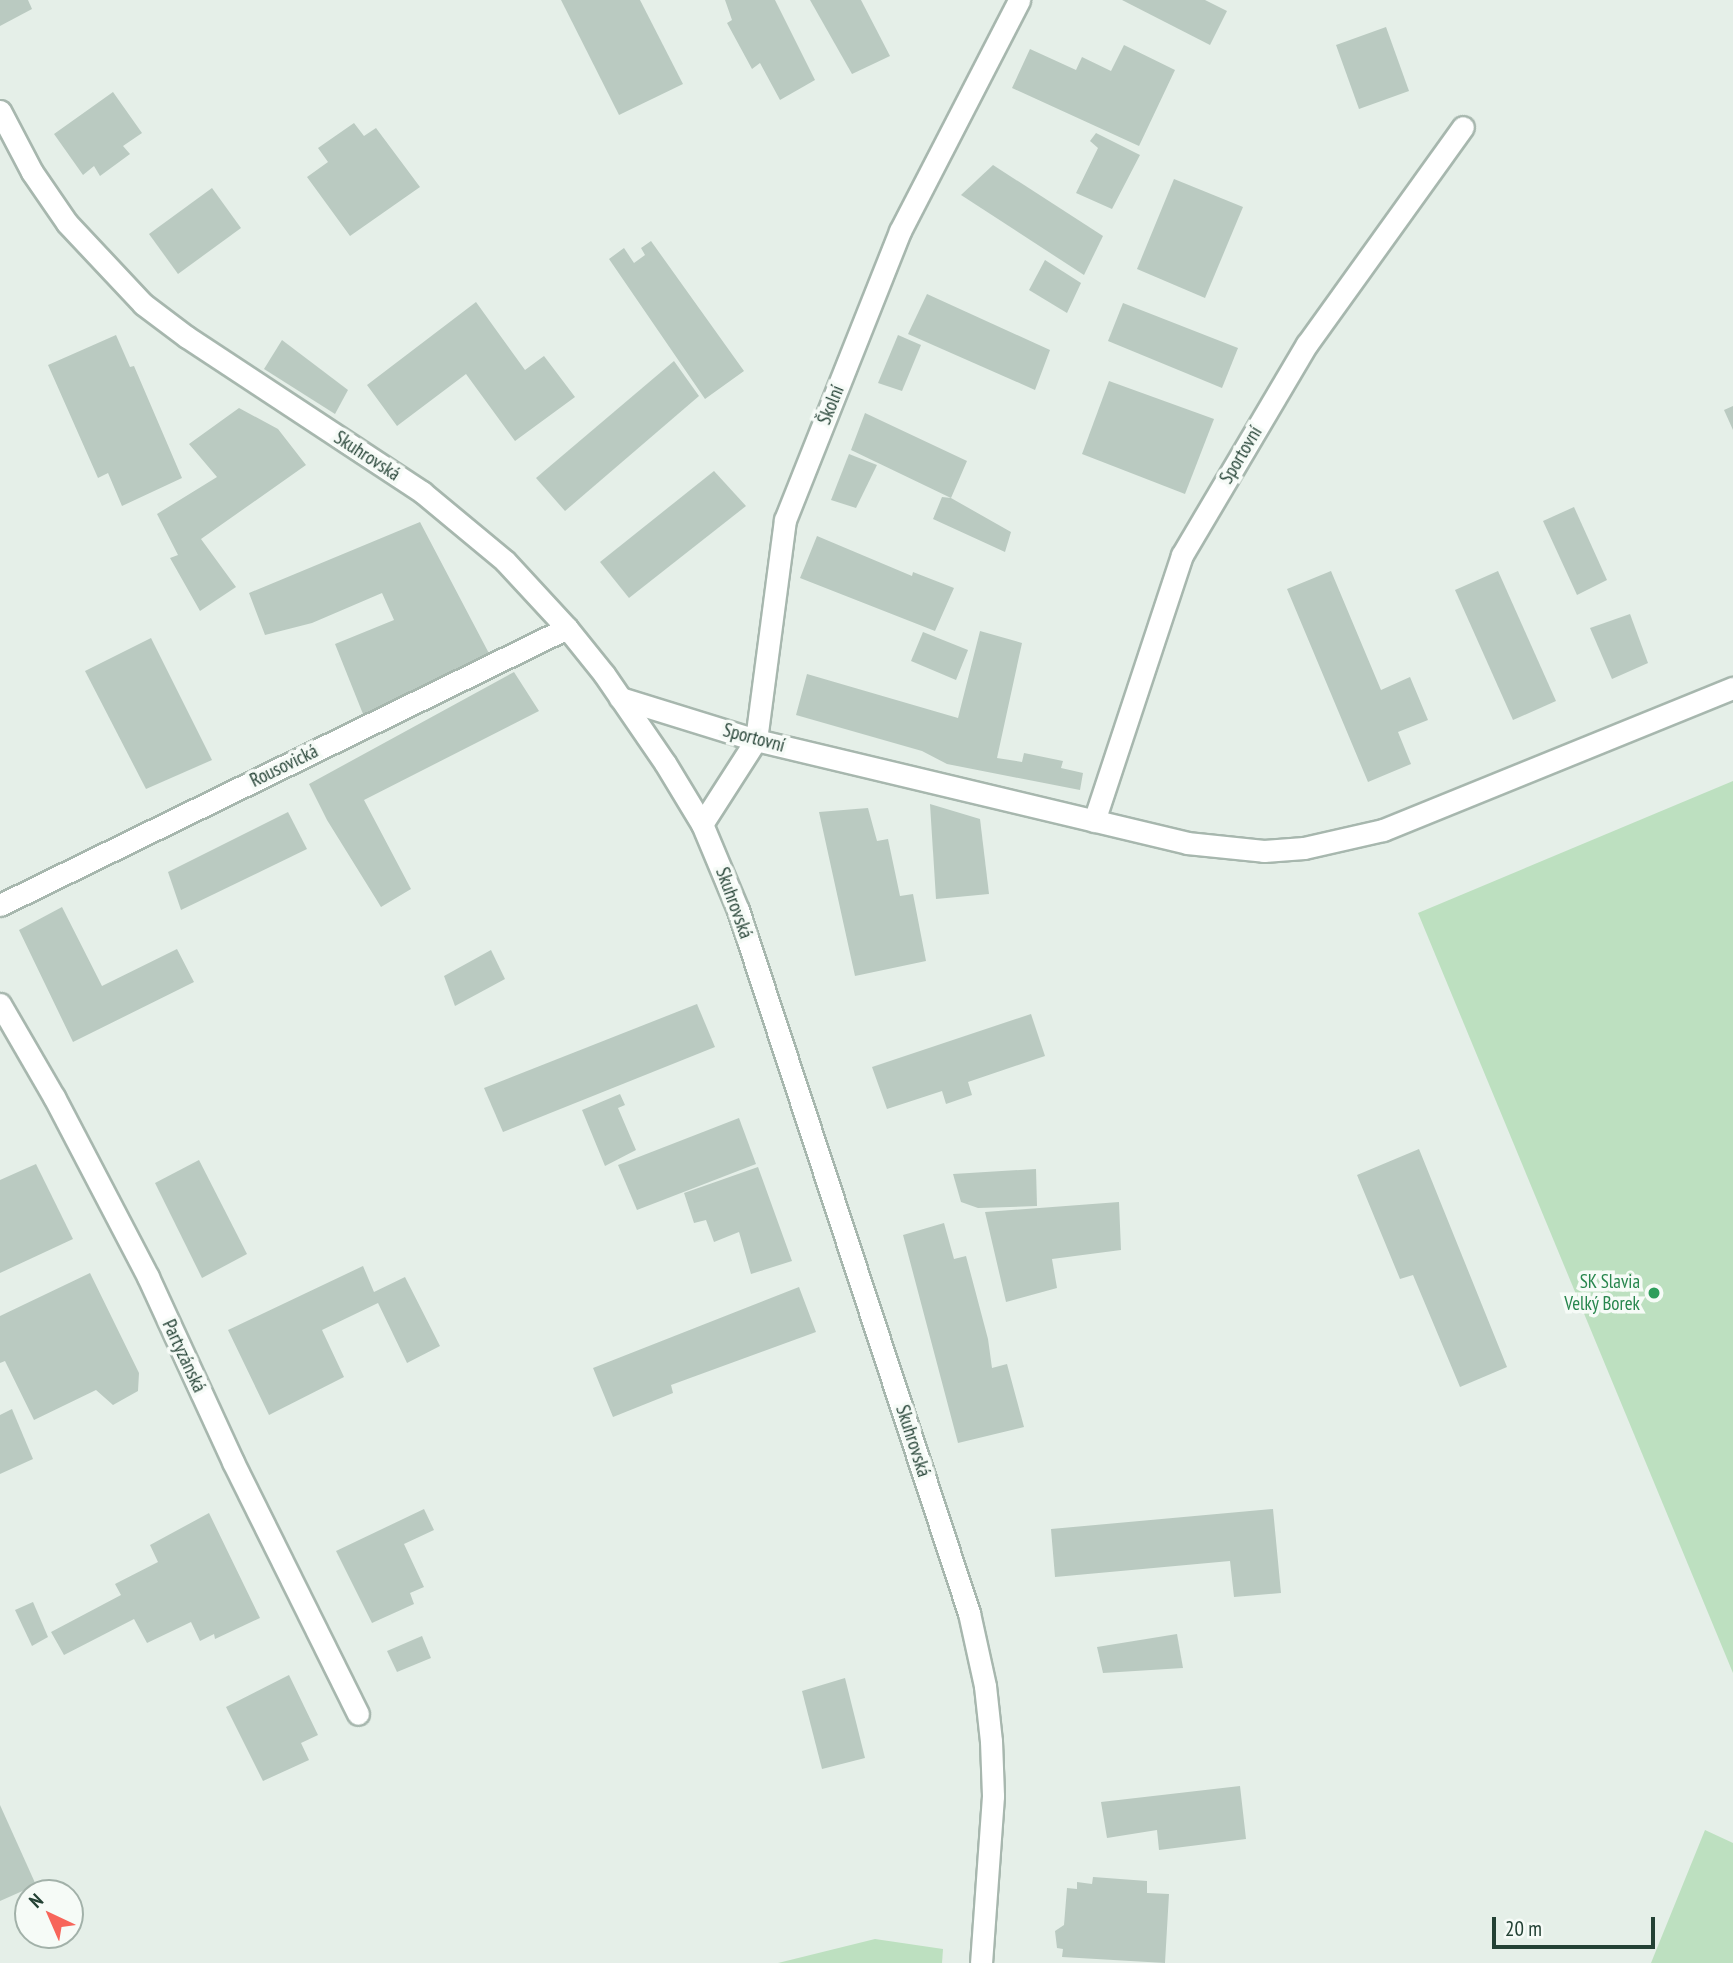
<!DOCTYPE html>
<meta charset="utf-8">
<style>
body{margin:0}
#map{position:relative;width:1733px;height:1963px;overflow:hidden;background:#e5efe8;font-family:"PT Sans Narrow",sans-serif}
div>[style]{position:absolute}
.green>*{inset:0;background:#bde0c0}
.building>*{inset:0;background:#bacac1}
.roads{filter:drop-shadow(2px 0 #a7b7ae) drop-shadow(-2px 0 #a7b7ae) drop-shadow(0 2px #a7b7ae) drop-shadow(0 -2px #a7b7ae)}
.minor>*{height:21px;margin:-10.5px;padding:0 10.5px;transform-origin:10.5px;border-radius:10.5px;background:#fff}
.tertiary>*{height:21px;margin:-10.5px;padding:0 10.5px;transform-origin:10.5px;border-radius:10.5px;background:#fff}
.dots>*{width:19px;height:19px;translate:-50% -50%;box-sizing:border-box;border:4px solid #f6fbf7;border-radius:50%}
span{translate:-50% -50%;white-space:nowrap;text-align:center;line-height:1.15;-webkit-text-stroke:7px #f6fbf7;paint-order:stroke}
.street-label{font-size:19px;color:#234134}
.leisure-label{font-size:19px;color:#27864d}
.right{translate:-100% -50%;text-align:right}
.north{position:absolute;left:14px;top:1879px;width:70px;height:70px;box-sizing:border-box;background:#f6fbf7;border:2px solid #a2b1a9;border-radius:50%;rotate:316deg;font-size:19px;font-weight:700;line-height:28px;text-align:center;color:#234134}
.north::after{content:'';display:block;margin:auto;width:24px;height:32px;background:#f7655a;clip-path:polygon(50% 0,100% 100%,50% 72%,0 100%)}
.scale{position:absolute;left:1492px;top:1917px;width:163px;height:32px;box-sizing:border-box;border:4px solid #234134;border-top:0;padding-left:9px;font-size:21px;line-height:24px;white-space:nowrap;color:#234134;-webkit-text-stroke:5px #f6fbf7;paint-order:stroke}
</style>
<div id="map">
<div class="green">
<i style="clip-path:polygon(1733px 781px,1733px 1673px,1418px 913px)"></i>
<i style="clip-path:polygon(1705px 1830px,1733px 1843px,1733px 1963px,1651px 1963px)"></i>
<i style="clip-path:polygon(875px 1939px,943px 1949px,942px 1963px,778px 1963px)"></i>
</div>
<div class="building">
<i style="clip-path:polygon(0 0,28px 0,32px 9px,0 26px)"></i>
<i style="clip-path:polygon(561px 0,640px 0,683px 84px,619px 115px)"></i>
<i style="clip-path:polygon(725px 0,775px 0,815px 80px,780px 100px,760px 63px,752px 69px,727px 23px,732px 20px)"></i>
<i style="clip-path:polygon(810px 0,861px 0,890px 56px,852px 74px)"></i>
<i style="clip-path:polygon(1122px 0,1205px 0,1227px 11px,1210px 45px)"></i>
<i style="clip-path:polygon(1386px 27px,1409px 91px,1359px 109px,1336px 45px)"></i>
<i style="clip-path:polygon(1124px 45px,1175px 70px,1139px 146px,1012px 88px,1030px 49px,1076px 70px,1082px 57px,1111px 71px)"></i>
<i style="clip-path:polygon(113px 92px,142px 133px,123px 146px,130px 154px,100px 176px,94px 166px,83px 175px,54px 134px)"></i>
<i style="clip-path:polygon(354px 123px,364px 136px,376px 128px,420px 187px,350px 236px,307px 177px,328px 162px,318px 148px)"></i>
<i style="clip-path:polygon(1096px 133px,1140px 155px,1112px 209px,1076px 193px,1098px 148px,1090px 141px)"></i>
<i style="clip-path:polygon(993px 165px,1103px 236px,1084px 275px,961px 195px)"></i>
<i style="clip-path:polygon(1174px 179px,1243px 207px,1205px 298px,1137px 269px)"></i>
<i style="clip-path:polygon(212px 188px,241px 228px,178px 274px,149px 234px)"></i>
<i style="clip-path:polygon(651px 241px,744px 371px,705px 399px,609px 259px,624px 248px,634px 263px,645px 255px,641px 248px)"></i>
<i style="clip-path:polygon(1045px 260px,1081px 283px,1067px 313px,1029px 290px)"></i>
<i style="clip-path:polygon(927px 294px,1050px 350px,1035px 390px,908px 334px)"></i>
<i style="clip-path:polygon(476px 302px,525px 370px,544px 356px,575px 397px,515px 441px,466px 374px,397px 426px,367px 385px)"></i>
<i style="clip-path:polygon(1123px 303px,1238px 348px,1222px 388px,1108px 341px)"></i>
<i style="clip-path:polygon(116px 335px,130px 367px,134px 366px,182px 478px,122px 506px,108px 473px,98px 478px,48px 365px)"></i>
<i style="clip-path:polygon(898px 335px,921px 345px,902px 391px,878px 383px)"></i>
<i style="clip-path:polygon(282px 340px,348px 390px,335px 414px,264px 369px)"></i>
<i style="clip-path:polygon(674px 361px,699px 396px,565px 511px,536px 478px)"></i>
<i style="clip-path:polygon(1109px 381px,1214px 419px,1185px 494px,1082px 454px)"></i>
<i style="clip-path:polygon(1733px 406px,1733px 430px,1724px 410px)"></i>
<i style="clip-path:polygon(239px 408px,278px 429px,306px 465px,201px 539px,236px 587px,200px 611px,170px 558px,178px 555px,157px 514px,217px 477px,189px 444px)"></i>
<i style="clip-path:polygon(865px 413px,967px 461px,951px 498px,1011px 532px,1005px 552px,933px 519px,942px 497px,951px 498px,851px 450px)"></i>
<i style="clip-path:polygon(849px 454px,877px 465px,856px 508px,831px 500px)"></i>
<i style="clip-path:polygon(714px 471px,746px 506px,629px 598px,600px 562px)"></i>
<i style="clip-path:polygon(1574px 507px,1607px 580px,1577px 595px,1543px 521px)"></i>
<i style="clip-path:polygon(420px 522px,493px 661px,363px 714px,335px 644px,394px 620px,382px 593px,312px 623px,265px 635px,249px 593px)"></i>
<i style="clip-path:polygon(817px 536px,912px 576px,913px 572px,954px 588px,935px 631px,800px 578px)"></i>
<i style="clip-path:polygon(1331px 571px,1381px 690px,1410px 677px,1428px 720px,1398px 732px,1411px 764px,1368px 782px,1287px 589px)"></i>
<i style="clip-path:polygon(1498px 571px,1556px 701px,1513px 720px,1455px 590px)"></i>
<i style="clip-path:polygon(1630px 614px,1648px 663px,1612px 679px,1590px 628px)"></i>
<i style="clip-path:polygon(980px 631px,1022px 643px,997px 758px,1022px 762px,1024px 753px,1063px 761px,1061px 768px,1083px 773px,1080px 790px,947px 764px,922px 751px,796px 715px,807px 674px,958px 718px)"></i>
<i style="clip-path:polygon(923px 632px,968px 650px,956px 680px,911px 661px)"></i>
<i style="clip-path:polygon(151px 638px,212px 760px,146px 789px,85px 671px)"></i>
<i style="clip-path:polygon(514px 672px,539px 711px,364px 800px,411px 889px,381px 907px,327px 820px,309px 784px)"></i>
<i style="clip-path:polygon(930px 804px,980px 819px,989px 894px,936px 899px)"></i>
<i style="clip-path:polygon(868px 808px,877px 841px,888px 839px,900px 896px,913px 894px,926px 961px,855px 976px,819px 812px)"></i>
<i style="clip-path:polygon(288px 812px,307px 849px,181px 910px,168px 872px)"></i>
<i style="clip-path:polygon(62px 907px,102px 986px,177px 949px,194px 982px,73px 1042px,19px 930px)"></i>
<i style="clip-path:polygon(491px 950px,505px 979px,455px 1006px,444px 976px)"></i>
<i style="clip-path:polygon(697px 1004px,715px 1047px,503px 1132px,484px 1088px)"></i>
<i style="clip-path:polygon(1031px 1014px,1045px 1056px,968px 1082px,972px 1095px,946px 1104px,942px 1091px,887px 1109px,872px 1067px)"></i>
<i style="clip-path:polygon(620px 1094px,625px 1105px,618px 1108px,636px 1150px,605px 1166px,582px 1110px)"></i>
<i style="clip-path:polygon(739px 1118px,756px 1164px,637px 1210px,618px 1165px)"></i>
<i style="clip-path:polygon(1419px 1149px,1507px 1367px,1460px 1387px,1413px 1275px,1400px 1279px,1357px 1175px)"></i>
<i style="clip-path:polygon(199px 1160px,247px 1254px,202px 1278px,155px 1183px)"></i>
<i style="clip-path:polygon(36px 1164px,73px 1239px,0 1273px,0 1180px)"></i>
<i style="clip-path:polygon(758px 1167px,792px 1261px,751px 1274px,739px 1232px,714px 1242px,706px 1220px,694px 1223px,684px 1193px)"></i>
<i style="clip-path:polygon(1036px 1169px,1037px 1206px,978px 1208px,961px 1202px,953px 1174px)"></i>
<i style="clip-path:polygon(1119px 1202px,1121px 1250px,1052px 1259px,1057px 1288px,1006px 1302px,985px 1212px)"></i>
<i style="clip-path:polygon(944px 1223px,954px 1259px,966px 1256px,988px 1339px,992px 1368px,1007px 1364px,1024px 1427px,958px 1443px,903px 1235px)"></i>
<i style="clip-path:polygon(363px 1266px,374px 1292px,405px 1277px,440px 1346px,407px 1363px,378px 1303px,322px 1330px,344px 1377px,269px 1415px,228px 1330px)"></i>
<i style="clip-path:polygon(90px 1273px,139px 1373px,138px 1391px,113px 1405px,96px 1390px,34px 1420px,5px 1361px,0 1363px,0 1316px)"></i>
<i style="clip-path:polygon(799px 1287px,816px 1332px,671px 1385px,673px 1393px,613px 1417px,593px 1368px)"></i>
<i style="clip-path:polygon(12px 1409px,33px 1459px,0 1474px,0 1415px)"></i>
<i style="clip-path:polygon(424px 1509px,434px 1530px,404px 1544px,424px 1587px,410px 1593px,414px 1604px,372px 1623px,336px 1551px)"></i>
<i style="clip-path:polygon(1273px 1509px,1281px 1593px,1234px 1597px,1230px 1561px,1055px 1577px,1051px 1529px)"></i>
<i style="clip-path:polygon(209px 1513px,260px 1618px,215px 1639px,214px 1634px,200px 1641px,191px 1622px,147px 1643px,134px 1619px,64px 1655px,51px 1632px,121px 1595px,115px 1584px,158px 1562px,150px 1545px)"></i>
<i style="clip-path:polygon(33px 1602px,48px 1637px,32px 1646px,15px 1610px)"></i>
<i style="clip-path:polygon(1177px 1634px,1183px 1668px,1103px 1673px,1097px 1647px)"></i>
<i style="clip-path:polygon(422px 1636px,431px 1658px,397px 1672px,387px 1651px)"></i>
<i style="clip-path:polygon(289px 1675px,318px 1735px,301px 1743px,309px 1760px,263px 1781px,226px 1707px)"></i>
<i style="clip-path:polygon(845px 1678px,865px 1758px,822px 1769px,802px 1691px)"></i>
<i style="clip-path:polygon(1240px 1786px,1246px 1839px,1159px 1850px,1157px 1830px,1107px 1838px,1101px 1802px)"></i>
<i style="clip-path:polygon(0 1805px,36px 1885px,0 1901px)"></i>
<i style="clip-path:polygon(1093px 1877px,1147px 1881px,1147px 1893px,1169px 1894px,1165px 1963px,1062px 1957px,1063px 1949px,1057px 1948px,1055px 1931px,1064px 1925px,1067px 1888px,1077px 1889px,1077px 1882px,1092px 1884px)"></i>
</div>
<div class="roads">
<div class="minor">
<i style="left:620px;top:698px;width:142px;rotate:17.2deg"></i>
<i style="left:756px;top:740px;width:443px;rotate:13.4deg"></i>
<i style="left:1187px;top:843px;width:77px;rotate:5.9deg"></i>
<i style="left:1264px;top:851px;width:40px;rotate:-4.3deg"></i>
<i style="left:1304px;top:848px;width:81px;rotate:-12.8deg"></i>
<i style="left:1383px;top:830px;width:378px;rotate:-22.1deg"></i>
<i style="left:1094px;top:821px;width:280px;rotate:-71.7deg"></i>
<i style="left:1182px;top:555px;width:245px;rotate:-59.4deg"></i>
<i style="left:1307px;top:344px;width:267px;rotate:-54.3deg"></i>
<i style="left:702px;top:824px;width:100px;rotate:-57.3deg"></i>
<i style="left:756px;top:740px;width:222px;rotate:-82.5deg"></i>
<i style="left:785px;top:520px;width:311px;rotate:-68.3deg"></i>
<i style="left:900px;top:231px;width:260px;rotate:-62.7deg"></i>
<i style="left:0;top:905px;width:631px;rotate:-26.04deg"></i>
<i style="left:0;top:1004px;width:108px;rotate:59.9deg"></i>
<i style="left:54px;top:1097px;width:203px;rotate:62.4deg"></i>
<i style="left:148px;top:1277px;width:204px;rotate:65.3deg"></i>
<i style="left:233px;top:1462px;width:281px;rotate:63.6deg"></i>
</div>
<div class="tertiary">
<i style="left:0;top:111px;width:69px;rotate:62.3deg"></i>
<i style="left:32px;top:172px;width:62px;rotate:55.5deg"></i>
<i style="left:67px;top:223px;width:111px;rotate:46.8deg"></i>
<i style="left:143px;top:304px;width:55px;rotate:36.9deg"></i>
<i style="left:187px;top:337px;width:282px;rotate:33.4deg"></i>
<i style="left:422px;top:492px;width:108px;rotate:39.7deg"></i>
<i style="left:505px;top:561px;width:91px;rotate:47.2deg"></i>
<i style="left:567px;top:628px;width:59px;rotate:51.2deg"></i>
<i style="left:604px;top:674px;width:108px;rotate:55.6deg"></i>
<i style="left:665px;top:763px;width:71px;rotate:58.8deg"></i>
<i style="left:702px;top:824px;width:93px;rotate:67.3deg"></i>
<i style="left:738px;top:910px;width:740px;rotate:71.81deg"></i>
<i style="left:969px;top:1613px;width:75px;rotate:77.6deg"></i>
<i style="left:985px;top:1686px;width:55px;rotate:83.8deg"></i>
<i style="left:991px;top:1741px;width:55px;rotate:87.9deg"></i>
<i style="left:993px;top:1796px;width:167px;rotate:94.1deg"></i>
</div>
</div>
<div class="dots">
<i style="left:1654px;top:1293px;background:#2e9e5b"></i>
</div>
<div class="street-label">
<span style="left:831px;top:405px;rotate:-68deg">Školní</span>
<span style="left:1241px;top:455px;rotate:-59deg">Sportovní</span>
<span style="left:367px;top:456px;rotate:33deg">Skuhrovská</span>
<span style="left:754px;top:738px;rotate:15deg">Sportovní</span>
<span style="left:284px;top:766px;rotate:-26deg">Rousovická</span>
<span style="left:734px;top:903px;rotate:70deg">Skuhrovská</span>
<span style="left:184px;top:1356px;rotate:65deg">Partyzánská</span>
<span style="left:913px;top:1441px;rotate:72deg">Skuhrovská</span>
</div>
<div class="leisure-label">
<span class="right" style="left:1640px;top:1293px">SK Slavia<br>Velký Borek</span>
</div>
<div class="north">N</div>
<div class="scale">20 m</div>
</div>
